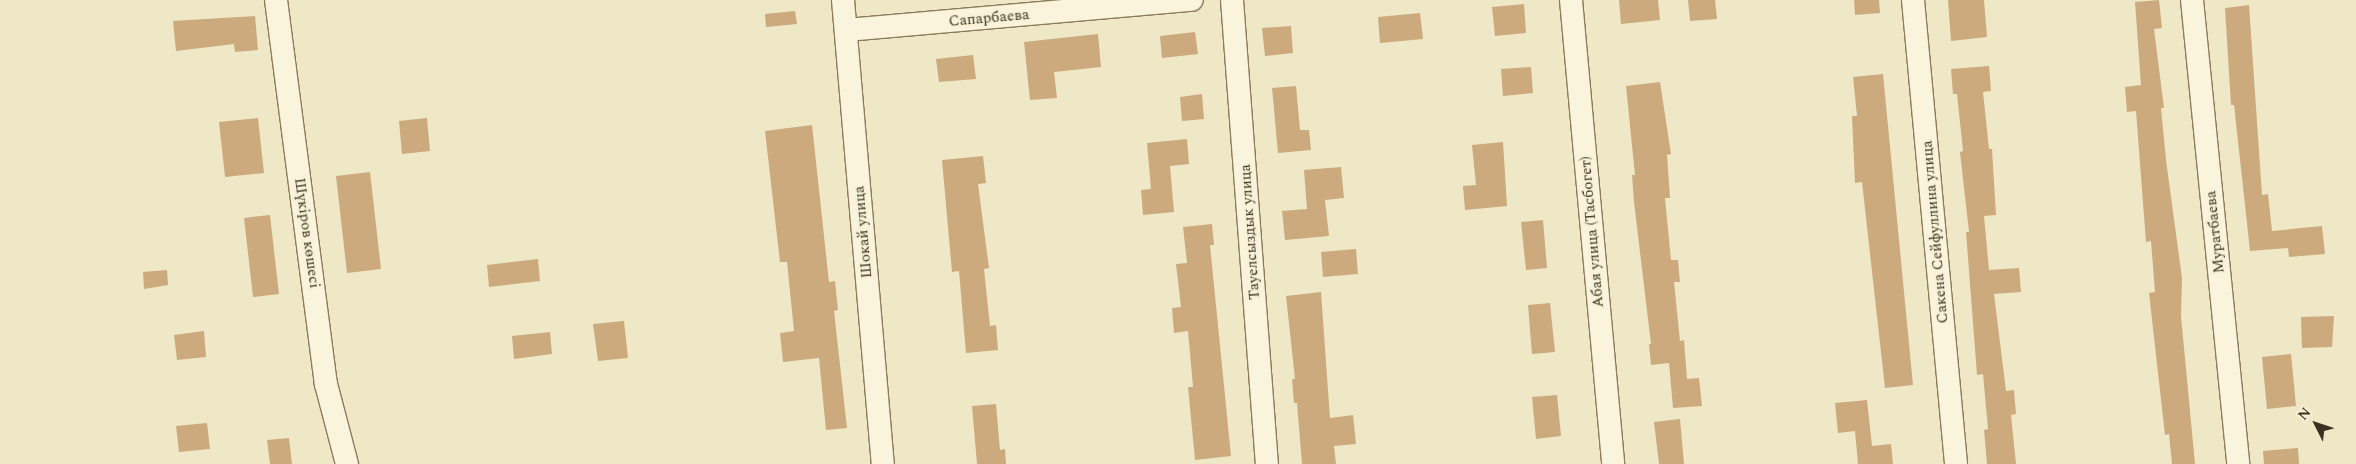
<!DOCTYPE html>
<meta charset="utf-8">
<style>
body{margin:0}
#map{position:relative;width:2356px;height:464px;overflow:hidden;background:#eee8c7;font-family:Spectral,serif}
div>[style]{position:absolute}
.building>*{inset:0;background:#ccaa7e}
.roads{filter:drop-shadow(1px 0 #8a7b5c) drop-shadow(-1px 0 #8a7b5c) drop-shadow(0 1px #8a7b5c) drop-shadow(0 -1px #8a7b5c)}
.minor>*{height:22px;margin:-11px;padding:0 11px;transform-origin:11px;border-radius:11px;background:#f9f4db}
span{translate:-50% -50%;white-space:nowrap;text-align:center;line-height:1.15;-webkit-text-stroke:4.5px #f6f1d7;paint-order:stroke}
.street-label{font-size:15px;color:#3b3120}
.north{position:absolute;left:2291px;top:399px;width:50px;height:50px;-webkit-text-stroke:4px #f6f1d7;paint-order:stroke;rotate:311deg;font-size:14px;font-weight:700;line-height:20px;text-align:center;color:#3b3120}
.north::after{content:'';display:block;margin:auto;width:18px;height:22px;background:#3b3120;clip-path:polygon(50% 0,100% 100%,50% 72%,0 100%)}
</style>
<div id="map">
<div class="building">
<i style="clip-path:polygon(1619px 0,1658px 0,1660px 20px,1621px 24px)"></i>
<i style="clip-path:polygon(1688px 0,1715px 0,1717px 19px,1690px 21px)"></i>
<i style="clip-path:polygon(1854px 0,1879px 0,1880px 13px,1855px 15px)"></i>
<i style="clip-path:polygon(1948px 0,1984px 0,1987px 37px,1951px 41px)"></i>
<i style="clip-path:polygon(2159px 0,2162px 28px,2154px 29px,2164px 108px,2161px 108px,2166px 160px,2182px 278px,2181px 316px,2195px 464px,2172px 464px,2169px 434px,2165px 435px,2149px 293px,2155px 292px,2151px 241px,2146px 242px,2136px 111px,2127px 112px,2125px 87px,2141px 85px,2135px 2px)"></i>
<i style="clip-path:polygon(1524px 4px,1526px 33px,1495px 36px,1492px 7px)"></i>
<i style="clip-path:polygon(2249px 5px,2262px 195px,2268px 194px,2272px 231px,2322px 226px,2325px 254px,2289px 257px,2288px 248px,2250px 251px,2234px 105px,2231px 105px,2225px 8px)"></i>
<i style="clip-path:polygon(795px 11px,797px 24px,766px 27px,765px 14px)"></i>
<i style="clip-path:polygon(1420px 13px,1423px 39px,1380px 43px,1378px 17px)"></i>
<i style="clip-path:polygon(255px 16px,258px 50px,235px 52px,234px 44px,176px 51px,173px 21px)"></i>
<i style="clip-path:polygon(1291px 26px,1293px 53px,1265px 56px,1262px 28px)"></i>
<i style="clip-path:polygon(1195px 32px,1198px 54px,1162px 58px,1160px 36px)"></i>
<i style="clip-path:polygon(1098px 34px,1101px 67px,1054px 72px,1057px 98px,1030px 100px,1024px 42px)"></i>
<i style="clip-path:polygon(973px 55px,976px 79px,939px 82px,936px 59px)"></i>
<i style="clip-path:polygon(1989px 66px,1991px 91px,1983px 92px,1989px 149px,1992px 149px,1996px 215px,1984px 216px,1989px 270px,2019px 268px,2021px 292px,1994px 294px,2006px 391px,2014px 390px,2016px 414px,2011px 415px,2016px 464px,1987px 464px,1984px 430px,1988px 429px,1983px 374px,1977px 375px,1966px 232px,1969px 232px,1960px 152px,1963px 151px,1957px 94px,1953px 94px,1951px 69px)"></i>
<i style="clip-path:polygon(1531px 67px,1533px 93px,1503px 96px,1501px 69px)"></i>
<i style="clip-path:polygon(1883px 74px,1913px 385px,1885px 388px,1862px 182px,1855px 183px,1852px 116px,1857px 116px,1853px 77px)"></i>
<i style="clip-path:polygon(1660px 82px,1671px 154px,1667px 155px,1670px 198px,1665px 198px,1671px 260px,1678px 260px,1680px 282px,1674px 282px,1680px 341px,1684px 340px,1687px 379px,1699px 378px,1702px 406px,1673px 408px,1669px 363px,1651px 365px,1649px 344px,1651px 344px,1634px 202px,1632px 175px,1635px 175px,1626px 86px)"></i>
<i style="clip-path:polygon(1296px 86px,1300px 130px,1309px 130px,1311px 150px,1278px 153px,1272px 88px)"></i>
<i style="clip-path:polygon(1202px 94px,1204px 119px,1182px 121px,1180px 97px)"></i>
<i style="clip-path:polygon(258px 118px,264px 173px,225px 177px,219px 122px)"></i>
<i style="clip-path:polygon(427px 118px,430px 151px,402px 154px,399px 121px)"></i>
<i style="clip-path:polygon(812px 125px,829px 282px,835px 281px,838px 310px,834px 311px,847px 428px,826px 430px,819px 358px,783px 362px,780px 333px,794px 331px,787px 262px,780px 262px,765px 131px)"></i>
<i style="clip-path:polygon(1187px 139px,1189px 164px,1170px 166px,1174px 212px,1143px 215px,1141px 190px,1151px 189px,1147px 143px)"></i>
<i style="clip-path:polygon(1503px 142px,1507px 206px,1465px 210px,1463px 186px,1476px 185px,1472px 145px)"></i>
<i style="clip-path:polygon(983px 156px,986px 183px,978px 184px,989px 268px,984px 269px,990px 326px,996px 325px,998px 350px,966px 353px,959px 271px,952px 272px,942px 160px)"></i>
<i style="clip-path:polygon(1341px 167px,1344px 198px,1325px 200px,1329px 236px,1285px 240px,1282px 211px,1307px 209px,1304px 170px)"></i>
<i style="clip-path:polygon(370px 172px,381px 269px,347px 273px,336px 176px)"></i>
<i style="clip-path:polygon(270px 215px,279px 294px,253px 297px,244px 218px)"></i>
<i style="clip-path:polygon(1543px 220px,1547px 268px,1526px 270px,1521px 222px)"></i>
<i style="clip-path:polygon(1212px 224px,1214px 245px,1210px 245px,1231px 456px,1195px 460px,1188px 387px,1193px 387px,1188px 331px,1174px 333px,1172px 308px,1181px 307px,1176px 264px,1187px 263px,1183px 227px)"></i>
<i style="clip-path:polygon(1356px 249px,1358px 274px,1323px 277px,1321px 252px)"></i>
<i style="clip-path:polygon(538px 259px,540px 281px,489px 287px,487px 265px)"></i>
<i style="clip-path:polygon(167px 270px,168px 285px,144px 289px,143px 272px)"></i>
<i style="clip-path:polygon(1321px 292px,1330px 418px,1353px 415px,1356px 444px,1334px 446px,1336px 464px,1302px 464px,1297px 403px,1294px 403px,1292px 379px,1295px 379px,1286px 296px)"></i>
<i style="clip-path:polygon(1550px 303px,1555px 352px,1532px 354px,1528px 305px)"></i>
<i style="clip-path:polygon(2334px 316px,2332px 347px,2302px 348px,2301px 317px)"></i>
<i style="clip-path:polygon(624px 321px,628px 358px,598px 361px,593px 324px)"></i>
<i style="clip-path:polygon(204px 331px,206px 357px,177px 360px,174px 335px)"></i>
<i style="clip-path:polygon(550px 332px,552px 354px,514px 359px,512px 336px)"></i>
<i style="clip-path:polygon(2291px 354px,2296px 406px,2267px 409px,2262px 357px)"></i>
<i style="clip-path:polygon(1557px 395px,1561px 436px,1536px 439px,1532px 397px)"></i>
<i style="clip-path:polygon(1867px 400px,1872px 446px,1891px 444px,1893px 464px,1858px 464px,1855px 431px,1838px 433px,1835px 403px)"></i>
<i style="clip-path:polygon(996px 404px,1000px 450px,1005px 449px,1006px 464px,977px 464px,972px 406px)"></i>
<i style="clip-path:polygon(1680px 419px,1684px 464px,1659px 464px,1654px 422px)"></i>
<i style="clip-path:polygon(207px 423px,210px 449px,179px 452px,176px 426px)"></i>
<i style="clip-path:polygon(289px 438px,292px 464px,270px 464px,267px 440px)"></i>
<i style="clip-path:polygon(2298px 448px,2299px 464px,2264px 464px,2263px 451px)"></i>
</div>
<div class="roads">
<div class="minor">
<i style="left:276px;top:0;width:387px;rotate:82.6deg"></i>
<i style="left:326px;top:384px;width:83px;rotate:75.3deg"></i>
<i style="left:843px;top:0;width:466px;rotate:85.1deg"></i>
<i style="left:1232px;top:0;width:465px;rotate:85.7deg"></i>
<i style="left:1571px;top:0;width:466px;rotate:84.8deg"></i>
<i style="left:1913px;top:0;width:466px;rotate:84.7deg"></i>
<i style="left:2192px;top:0;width:466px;rotate:84.3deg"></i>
<i style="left:846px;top:30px;width:347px;rotate:-5deg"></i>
</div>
</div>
<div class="street-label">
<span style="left:989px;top:18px;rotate:-5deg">Сапарбаева</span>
<span style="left:863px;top:232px;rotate:-95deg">Шокай улица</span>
<span style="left:1250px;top:232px;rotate:-94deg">Тауелсыздык улица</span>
<span style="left:1592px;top:232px;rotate:-95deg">Абая улица (Тасбогет)</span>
<span style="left:1935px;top:232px;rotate:-95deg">Сакена Сейфуллина улица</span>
<span style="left:2215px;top:232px;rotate:-96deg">Муратбаева</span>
<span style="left:307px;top:233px;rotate:82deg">Шүкіров көшесі</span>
</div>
<div class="north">N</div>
</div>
